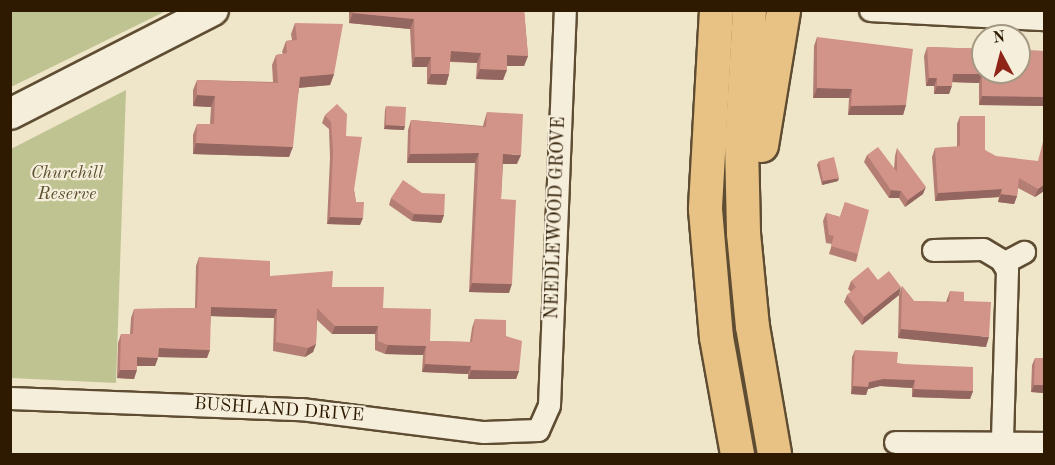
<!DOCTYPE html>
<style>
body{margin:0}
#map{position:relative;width:1055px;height:465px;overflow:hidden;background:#efe5c8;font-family:"Old Standard TT",serif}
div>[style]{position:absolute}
.green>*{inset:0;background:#bfc392}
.roads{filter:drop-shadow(2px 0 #5e4d32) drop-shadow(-2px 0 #5e4d32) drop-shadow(0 2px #5e4d32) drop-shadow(0 -2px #5e4d32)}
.minor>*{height:21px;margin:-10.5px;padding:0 10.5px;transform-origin:10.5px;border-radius:10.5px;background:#f5eedb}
.secondary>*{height:30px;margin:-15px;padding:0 15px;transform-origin:15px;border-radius:15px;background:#f5eedb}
.trunk>*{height:33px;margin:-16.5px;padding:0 16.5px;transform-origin:16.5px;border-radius:16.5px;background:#e8c284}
.wall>*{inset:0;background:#b57e75}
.shaded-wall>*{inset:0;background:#93675f}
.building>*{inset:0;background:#d29388}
span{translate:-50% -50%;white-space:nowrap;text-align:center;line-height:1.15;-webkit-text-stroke:4.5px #f5eedb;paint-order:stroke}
.park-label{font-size:18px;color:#594d2c;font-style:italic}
.street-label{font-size:18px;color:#2d1a00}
.frame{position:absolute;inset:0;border:12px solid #2d1a00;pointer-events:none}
.north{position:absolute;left:971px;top:24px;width:60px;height:60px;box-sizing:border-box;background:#f5eedb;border:2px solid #a59983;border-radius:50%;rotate:353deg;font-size:16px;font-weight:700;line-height:24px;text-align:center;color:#2d1a00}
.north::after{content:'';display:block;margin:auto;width:21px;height:27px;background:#8f2418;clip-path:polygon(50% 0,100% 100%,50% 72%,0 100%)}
</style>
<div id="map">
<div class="green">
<i style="clip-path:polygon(11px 10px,166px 10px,166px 11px,11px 87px)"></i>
<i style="clip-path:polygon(126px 90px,116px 383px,11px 378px,11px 149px)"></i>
</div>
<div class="roads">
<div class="minor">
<i style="left:870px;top:10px;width:174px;rotate:3deg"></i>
<i style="left:933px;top:250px;width:50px;rotate:-1.1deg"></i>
<i style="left:983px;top:249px;width:21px;rotate:31deg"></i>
<i style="left:1001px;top:260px;width:12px;rotate:59deg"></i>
<i style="left:1007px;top:270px;width:171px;rotate:91.7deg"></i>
<i style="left:1003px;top:263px;width:24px;rotate:-28deg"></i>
<i style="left:10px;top:398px;width:291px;rotate:2.2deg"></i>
<i style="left:301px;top:409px;width:184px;rotate:7.2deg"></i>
<i style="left:484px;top:432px;width:54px;rotate:-2.1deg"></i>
<i style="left:538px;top:430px;width:27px;rotate:-66deg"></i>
<i style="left:549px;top:405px;width:395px;rotate:-87.7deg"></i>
<i style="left:895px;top:442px;width:149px;rotate:0.4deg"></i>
</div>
<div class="secondary">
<i style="left:10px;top:114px;width:228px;rotate:-27.1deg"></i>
</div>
<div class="trunk">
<i style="left:716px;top:10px;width:199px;rotate:93.2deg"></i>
<i style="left:705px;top:209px;width:128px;rotate:85.1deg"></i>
<i style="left:716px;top:337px;width:119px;rotate:79.8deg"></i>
<i style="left:749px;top:10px;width:133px;rotate:93.4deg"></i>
<i style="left:741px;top:143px;width:90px;rotate:88.7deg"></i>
<i style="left:743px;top:233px;width:93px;rotate:84.5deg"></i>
<i style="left:752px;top:326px;width:130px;rotate:80.2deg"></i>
<i style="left:761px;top:145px;width:137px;rotate:-80.7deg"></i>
</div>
</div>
<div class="wall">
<i style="clip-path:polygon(349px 10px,524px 10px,528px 56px,524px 66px,507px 66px,503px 80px,476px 79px,477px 63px,450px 62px,449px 74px,446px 85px,427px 84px,427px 67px,412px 67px,410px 29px,349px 23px)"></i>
<i style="clip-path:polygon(295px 23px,334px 74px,330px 85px,299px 88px,289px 157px,193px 154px,193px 135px,197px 124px,210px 124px,211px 107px,193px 106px,193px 90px,197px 80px,273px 82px,272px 65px,276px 55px,283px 54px,282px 52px,286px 41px,292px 40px,291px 34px)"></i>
<i style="clip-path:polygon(817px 37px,906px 105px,903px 115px,848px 115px,849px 98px,813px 98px,814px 46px)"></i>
<i style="clip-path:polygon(927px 47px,1044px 51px,1044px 106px,979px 105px,979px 83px,952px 82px,949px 94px,934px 94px,934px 86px,926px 86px,924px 56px)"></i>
<i style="clip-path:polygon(386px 106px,404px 130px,384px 129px,385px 110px)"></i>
<i style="clip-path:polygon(487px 112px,517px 164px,503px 164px,501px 199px,509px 293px,469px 292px,475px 163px,407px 163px,408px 130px,411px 120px,483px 126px,484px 122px)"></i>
<i style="clip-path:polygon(325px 115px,346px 136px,354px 190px,360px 225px,327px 224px,330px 158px,329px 129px,322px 123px)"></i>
<i style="clip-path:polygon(960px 116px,985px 150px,1044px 191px,1035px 197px,1018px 188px,1017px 196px,1014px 204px,998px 202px,999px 197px,935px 201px,932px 157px,935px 148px,957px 147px,957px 124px)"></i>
<i style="clip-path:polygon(897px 148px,923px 194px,905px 207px,899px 198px,889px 198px,864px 162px,867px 155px,894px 169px,895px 156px)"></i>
<i style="clip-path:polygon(819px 161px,838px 181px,822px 185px,817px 165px)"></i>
<i style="clip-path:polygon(391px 198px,444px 215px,441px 223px,412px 221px,389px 205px)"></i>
<i style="clip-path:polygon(845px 202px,858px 254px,856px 262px,829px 254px,832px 244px,826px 243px,823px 221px,826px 213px,840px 217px)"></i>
<i style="clip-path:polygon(199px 257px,270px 276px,332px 287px,383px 308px,430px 341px,470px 342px,472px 328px,475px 319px,506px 336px,519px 371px,516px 379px,468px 379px,468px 374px,422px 372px,423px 355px,385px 354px,375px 350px,375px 334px,332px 334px,317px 320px,316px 344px,313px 352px,305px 357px,273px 351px,274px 318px,211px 316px,207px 358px,158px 357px,155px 366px,137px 366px,134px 379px,117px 378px,118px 343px,121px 334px,130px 334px,131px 318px,134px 309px,195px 308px,196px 266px)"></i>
<i style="clip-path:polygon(878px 280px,899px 295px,862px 325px,844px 302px,847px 295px,851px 292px,848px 289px,851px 281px)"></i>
<i style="clip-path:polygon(902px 286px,914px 301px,946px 302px,950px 291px,964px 301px,986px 347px,898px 338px,899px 295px)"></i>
<i style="clip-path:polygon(855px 350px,897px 363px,973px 391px,970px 399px,912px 397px,912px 388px,880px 386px,868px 389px,866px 395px,851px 394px,852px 357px)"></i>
<i style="clip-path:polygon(1035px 358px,1044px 358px,1044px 393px,1031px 392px,1032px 365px)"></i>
</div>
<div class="shaded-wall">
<i style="clip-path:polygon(353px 13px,414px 19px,410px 29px,349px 23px)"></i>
<i style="clip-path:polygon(451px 51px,481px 53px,477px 63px,448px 61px)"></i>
<i style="clip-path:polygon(507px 55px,528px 56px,524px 66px,503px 66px)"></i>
<i style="clip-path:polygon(415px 57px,431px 57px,427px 67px,412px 67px)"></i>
<i style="clip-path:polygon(480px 69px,507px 70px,503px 80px,476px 79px)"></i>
<i style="clip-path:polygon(334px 74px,330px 85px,296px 88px,300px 77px)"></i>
<i style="clip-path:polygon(431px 74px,449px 74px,446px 85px,427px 84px)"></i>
<i style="clip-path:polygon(953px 74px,982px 74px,979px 83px,950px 82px)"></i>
<i style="clip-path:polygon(929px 78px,937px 78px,934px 86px,926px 86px)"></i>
<i style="clip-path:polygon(937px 86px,952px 86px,949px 94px,934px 94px)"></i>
<i style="clip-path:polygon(817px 88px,852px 89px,849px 98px,813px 98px)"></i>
<i style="clip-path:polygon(197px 95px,215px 96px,211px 107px,193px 106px)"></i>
<i style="clip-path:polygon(982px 96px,1044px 97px,1044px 106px,979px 105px)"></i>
<i style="clip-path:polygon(906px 105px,903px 115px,848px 115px,851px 106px)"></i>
<i style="clip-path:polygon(386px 125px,405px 126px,404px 130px,384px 129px)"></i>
<i style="clip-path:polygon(196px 143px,293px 147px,289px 157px,193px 154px)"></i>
<i style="clip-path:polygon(479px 153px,475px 163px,407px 163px,410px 154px)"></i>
<i style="clip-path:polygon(503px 154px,521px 155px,517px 164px,500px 164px)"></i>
<i style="clip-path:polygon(839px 178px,838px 181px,822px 185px,823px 181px)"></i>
<i style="clip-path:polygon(1044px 184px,1044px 191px,1035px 197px,1038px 189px)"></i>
<i style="clip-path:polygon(926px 187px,923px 194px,905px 207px,908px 200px)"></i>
<i style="clip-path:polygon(1002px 189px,999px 197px,935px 201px,938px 193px)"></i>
<i style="clip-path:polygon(891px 190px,901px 191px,899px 198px,889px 198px)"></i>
<i style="clip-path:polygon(1001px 194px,1017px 196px,1014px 204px,998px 202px)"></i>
<i style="clip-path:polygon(414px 214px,444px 215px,441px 223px,412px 221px)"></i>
<i style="clip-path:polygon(330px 217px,363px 218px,360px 225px,327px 224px)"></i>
<i style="clip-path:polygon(472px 283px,512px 284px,509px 293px,469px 292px)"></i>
<i style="clip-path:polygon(901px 287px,899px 295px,862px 325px,864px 317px)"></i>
<i style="clip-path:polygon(211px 307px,277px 309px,274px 318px,208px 316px)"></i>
<i style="clip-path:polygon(335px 326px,378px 326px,375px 334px,332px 334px)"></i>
<i style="clip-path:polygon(901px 329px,989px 337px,986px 347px,898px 338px)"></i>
<i style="clip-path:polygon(316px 344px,313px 352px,305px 357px,308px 348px)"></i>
<i style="clip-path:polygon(388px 345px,426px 346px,423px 355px,385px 354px)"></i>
<i style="clip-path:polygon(159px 348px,210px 350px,207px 358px,156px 357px)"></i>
<i style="clip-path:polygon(137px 357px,158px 358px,155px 366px,134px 366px)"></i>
<i style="clip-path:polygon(425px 364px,471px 366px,468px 374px,422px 372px)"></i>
<i style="clip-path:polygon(120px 370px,137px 370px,134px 379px,117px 378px)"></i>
<i style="clip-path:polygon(471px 370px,519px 371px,516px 379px,468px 379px)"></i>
<i style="clip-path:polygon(883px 379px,915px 380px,912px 388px,880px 386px,868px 389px,866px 395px,851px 394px,853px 386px)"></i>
<i style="clip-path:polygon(1034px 385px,1044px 385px,1044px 393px,1031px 392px)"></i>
<i style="clip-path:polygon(914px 389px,973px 391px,970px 399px,912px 397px)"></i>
</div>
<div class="building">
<i style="clip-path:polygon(353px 10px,524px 10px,528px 56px,507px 55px,507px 70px,480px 69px,481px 53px,451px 51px,449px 74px,431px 74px,431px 57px,415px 57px,414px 19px,353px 13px)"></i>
<i style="clip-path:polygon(295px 23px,343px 24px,334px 74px,300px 77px,293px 147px,196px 143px,197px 124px,214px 124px,215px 96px,197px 95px,197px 80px,278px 83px,276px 55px,287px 53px,286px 41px,297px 40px)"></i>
<i style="clip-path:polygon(817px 37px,913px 49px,906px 105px,851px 106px,852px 89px,817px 88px)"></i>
<i style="clip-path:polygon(927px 47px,983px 49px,983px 72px,1019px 72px,1019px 50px,1044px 51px,1044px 97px,982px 96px,982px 74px,953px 74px,952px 86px,937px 86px,937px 78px,929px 78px)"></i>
<i style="clip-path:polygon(337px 104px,347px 114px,346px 136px,362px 137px,354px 190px,356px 202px,364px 202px,363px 218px,330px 217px,333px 151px,331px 122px,325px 115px)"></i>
<i style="clip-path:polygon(386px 106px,406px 107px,405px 126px,386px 125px)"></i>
<i style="clip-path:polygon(487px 112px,523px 114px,521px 155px,503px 154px,501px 199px,516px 200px,512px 284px,472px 283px,479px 153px,410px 154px,411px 120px,486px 127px)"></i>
<i style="clip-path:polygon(960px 116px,985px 116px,985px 150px,996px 156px,1038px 161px,1044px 138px,1044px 184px,1038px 189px,1019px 178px,1017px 196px,1001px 194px,1002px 189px,938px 193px,935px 148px,960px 146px)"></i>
<i style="clip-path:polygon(878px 147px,897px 172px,897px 148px,926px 187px,908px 200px,901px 191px,891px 190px,867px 155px)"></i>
<i style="clip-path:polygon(834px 157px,839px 178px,823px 181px,819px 161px)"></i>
<i style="clip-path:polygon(403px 180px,422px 193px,445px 194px,444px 215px,414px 214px,391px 198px)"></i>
<i style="clip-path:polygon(845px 202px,869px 210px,858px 254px,831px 246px,834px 236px,829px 235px,826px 213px,840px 217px)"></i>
<i style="clip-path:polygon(199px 257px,270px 261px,270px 276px,333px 271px,332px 287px,384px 287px,383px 308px,431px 309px,430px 341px,472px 342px,475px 319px,506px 320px,506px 336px,522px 341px,519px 371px,471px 370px,471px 366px,425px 364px,426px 346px,388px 345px,378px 341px,378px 326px,335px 326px,317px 308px,316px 344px,308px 348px,276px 342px,277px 309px,211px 307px,210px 350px,159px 348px,158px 358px,137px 357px,137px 370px,120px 370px,121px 334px,133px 334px,134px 309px,197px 308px)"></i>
<i style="clip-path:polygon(868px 267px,878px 280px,889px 271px,901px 287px,864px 317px,847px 295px,856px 287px,851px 281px)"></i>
<i style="clip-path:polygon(902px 286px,914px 301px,949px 302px,950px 291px,964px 292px,964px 301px,991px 302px,989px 337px,901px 329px)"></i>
<i style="clip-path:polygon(855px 350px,898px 352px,897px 363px,903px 364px,973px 367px,973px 391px,914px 389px,915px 380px,883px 379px,869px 382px,868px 387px,853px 386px)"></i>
<i style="clip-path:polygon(1035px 358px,1044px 358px,1044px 385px,1034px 385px)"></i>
</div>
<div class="park-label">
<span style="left:67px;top:184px">Churchill<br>Reserve</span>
</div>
<div class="street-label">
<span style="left:556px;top:218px;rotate:-88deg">NEEDLEWOOD GROVE</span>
<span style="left:279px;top:410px;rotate:4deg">BUSHLAND DRIVE</span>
</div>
<div class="frame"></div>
<div class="north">N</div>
</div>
